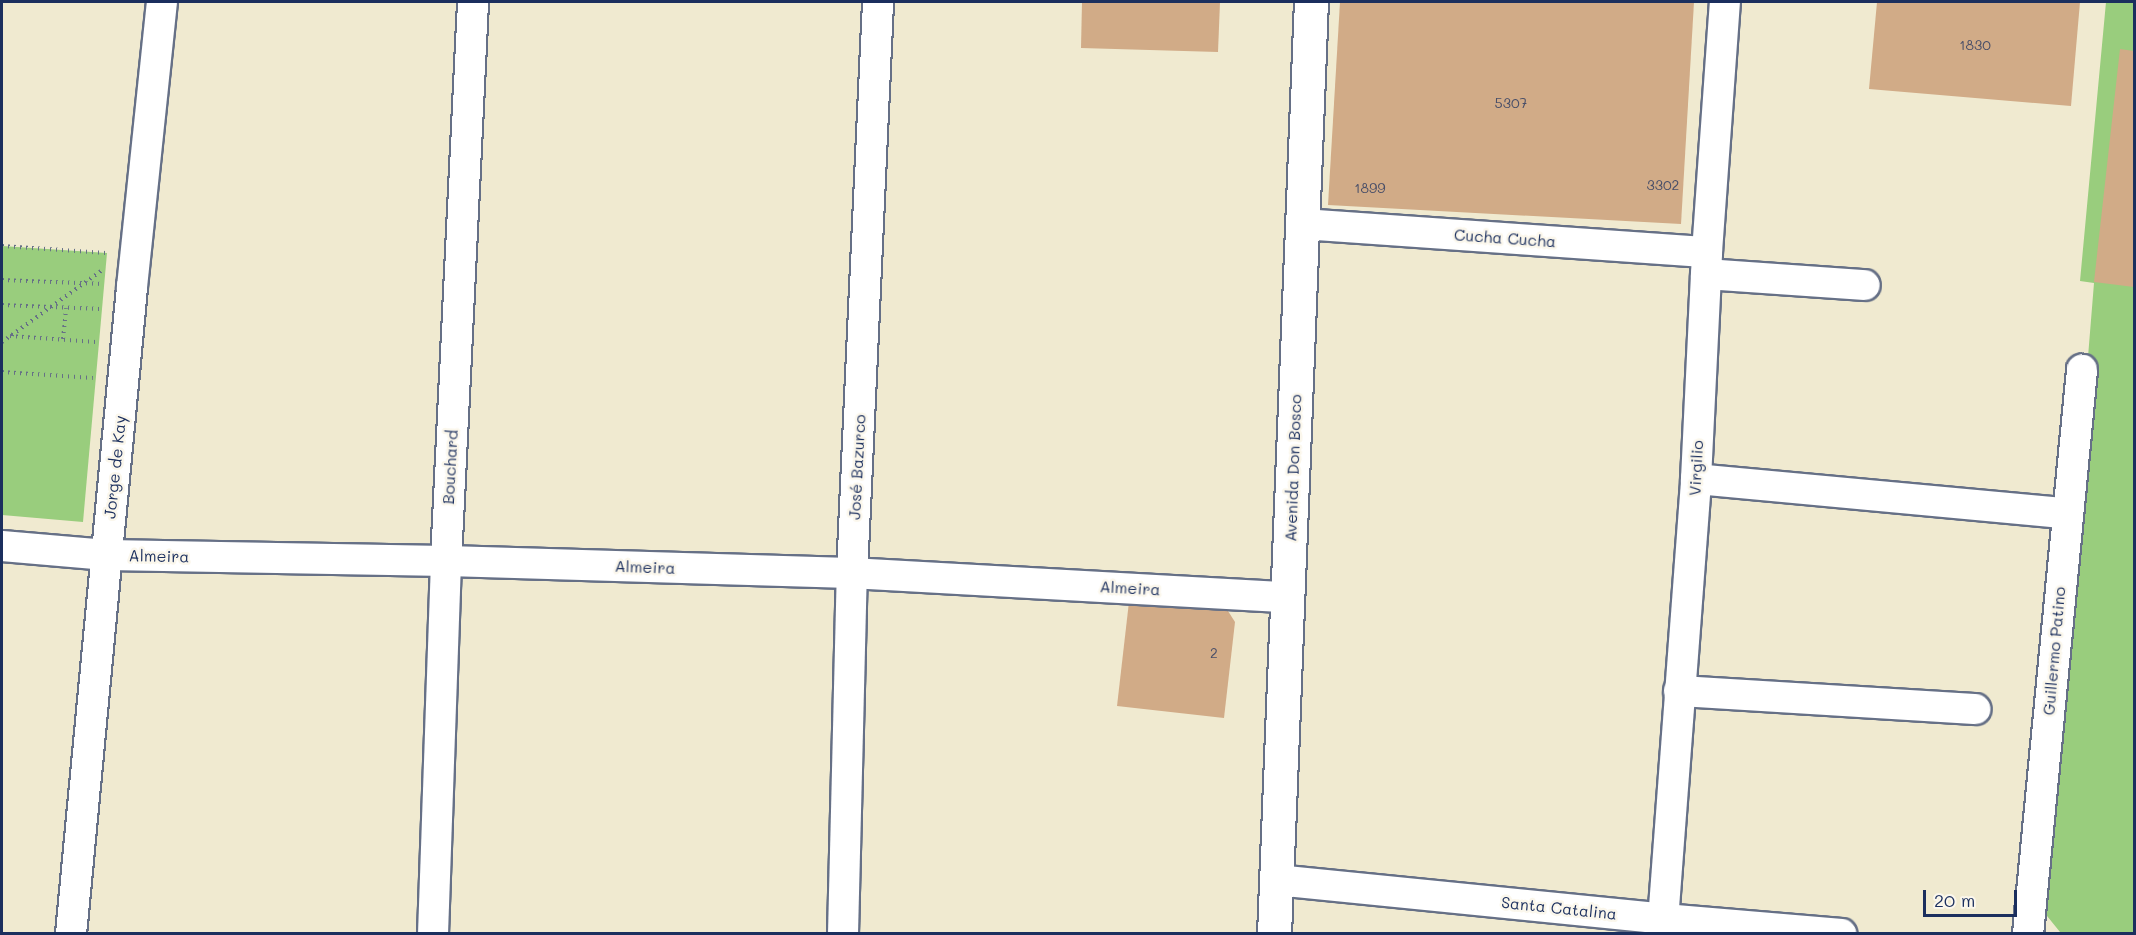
<!DOCTYPE html>
<meta charset="utf-8">
<style>
body{margin:0}
#map{position:relative;width:2136px;height:935px;overflow:hidden;background:#f0ead0;font-family:Mali,sans-serif}
div>[style]{position:absolute}
.green>*{inset:0;background:#99cd7d}
.building>*{inset:0;background:#d1ab87}
.path>*{height:4px;margin-top:-2px;transform-origin:0;background:repeating-linear-gradient(90deg,#667086 0 1.5px,transparent 0 6px)}
.roads{filter:drop-shadow(2px 0 #667086) drop-shadow(-2px 0 #667086) drop-shadow(0 2px #667086) drop-shadow(0 -2px #667086)}
.minor>*{height:30px;margin:-15px;padding:0 15px;transform-origin:15px;border-radius:15px;background:#fff}
.secondary>*{height:33px;margin:-16.5px;padding:0 16.5px;transform-origin:16.5px;border-radius:16.5px;background:#fff}
span{translate:-50% -50%;white-space:nowrap;text-align:center;line-height:1.15;-webkit-text-stroke:5px #fbf7ec;paint-order:stroke}
.number-label{font-size:14px;color:#484e68}
.number-label span{-webkit-text-stroke-width:0}
.street-label{font-size:16px;color:#1b2f5e}
.frame{position:absolute;inset:0;border:3px solid #1b2f5e;pointer-events:none}
.scale{position:absolute;left:1923px;top:890px;width:94px;height:27px;box-sizing:border-box;border:3px solid #1b2f5e;border-top:0;padding-left:8px;font-size:18px;line-height:21px;white-space:nowrap;color:#1b2f5e;-webkit-text-stroke:4px #fbf7ec;paint-order:stroke}
</style>
<div id="map">
<div class="green">
<i style="clip-path:polygon(2106px 2px,2134px 2px,2134px 933px,2060px 932px,2043px 911px,2094px 283px,2080px 281px)"></i>
<i style="clip-path:polygon(2px 246px,107px 253px,83px 522px,2px 515px)"></i>
</div>
<div class="building">
<i style="clip-path:polygon(1082px 2px,1220px 2px,1218px 52px,1081px 48px)"></i>
<i style="clip-path:polygon(1340px 2px,1694px 2px,1681px 224px,1328px 205px)"></i>
<i style="clip-path:polygon(1877px 2px,2080px 2px,2071px 106px,1869px 89px)"></i>
<i style="clip-path:polygon(2120px 49px,2134px 51px,2134px 287px,2094px 282px)"></i>
<i style="clip-path:polygon(1130px 593px,1216px 603px,1228px 611px,1235px 622px,1224px 718px,1117px 706px)"></i>
</div>
<div class="path">
<i style="left:2px;top:246px;width:104px;rotate:3.9deg"></i>
<i style="left:2px;top:280px;width:101px;rotate:2.3deg"></i>
<i style="left:2px;top:305px;width:98px;rotate:2.3deg"></i>
<i style="left:10px;top:336px;width:86px;rotate:4deg"></i>
<i style="left:63px;top:339px;width:31px;rotate:-84deg"></i>
<i style="left:2px;top:342px;width:122px;rotate:-35.6deg"></i>
<i style="left:2px;top:372px;width:91px;rotate:3.8deg"></i>
</div>
<div class="roads">
<div class="minor">
<i style="left:1303px;top:224px;width:405px;rotate:4deg"></i>
<i style="left:1706px;top:274px;width:159px;rotate:4deg"></i>
<i style="left:1696px;top:479px;width:372px;rotate:5.3deg"></i>
<i style="left:2px;top:546px;width:105px;rotate:4.9deg"></i>
<i style="left:107px;top:555px;width:339px;rotate:1deg"></i>
<i style="left:446px;top:561px;width:406px;rotate:1.7deg"></i>
<i style="left:852px;top:573px;width:437px;rotate:3.2deg"></i>
<i style="left:1679px;top:691px;width:297px;rotate:3.5deg"></i>
<i style="left:1276px;top:880px;width:390px;rotate:5.7deg"></i>
<i style="left:1664px;top:919px;width:178px;rotate:4.8deg"></i>
<i style="left:71px;top:934px;width:650px;rotate:-84.61deg"></i>
<i style="left:132px;top:287px;width:287px;rotate:-84deg"></i>
<i style="left:433px;top:934px;width:373px;rotate:-88deg"></i>
<i style="left:446px;top:561px;width:560px;rotate:-87.23deg"></i>
<i style="left:843px;top:934px;width:361px;rotate:-88.6deg"></i>
<i style="left:852px;top:573px;width:572px;rotate:-87.39deg"></i>
<i style="left:1662px;top:934px;width:456px;rotate:-85.7deg"></i>
<i style="left:1696px;top:479px;width:227px;rotate:-87.2deg"></i>
<i style="left:1707px;top:252px;width:251px;rotate:-85.9deg"></i>
<i style="left:2028px;top:934px;width:567px;rotate:-84.53deg"></i>
</div>
<div class="secondary">
<i style="left:1274px;top:934px;width:933px;rotate:-87.73deg"></i>
</div>
</div>
<div class="number-label">
<span style="left:1975px;top:45px">1830</span>
<span style="left:1511px;top:103px">5307</span>
<span style="left:1663px;top:185px">3302</span>
<span style="left:1370px;top:188px">1899</span>
<span style="left:1214px;top:653px">2</span>
</div>
<div class="street-label">
<span style="left:1505px;top:238px;rotate:4deg">Cucha Cucha</span>
<span style="left:115px;top:467px;rotate:-84deg">Jorge de Kay</span>
<span style="left:450px;top:467px;rotate:-87deg">Bouchard</span>
<span style="left:857px;top:467px;rotate:-87deg">José Bazurco</span>
<span style="left:1293px;top:468px;rotate:-88deg">Avenida Don Bosco</span>
<span style="left:1696px;top:468px;rotate:-87deg">Virgilio</span>
<span style="left:159px;top:556px;rotate:1deg">Almeira</span>
<span style="left:645px;top:567px;rotate:2deg">Almeira</span>
<span style="left:1130px;top:588px;rotate:3deg">Almeira</span>
<span style="left:2054px;top:651px;rotate:-85deg">Guillermo Patino</span>
<span style="left:1559px;top:908px;rotate:6deg">Santa Catalina</span>
</div>
<div class="frame"></div>
<div class="scale">20 m</div>
</div>
